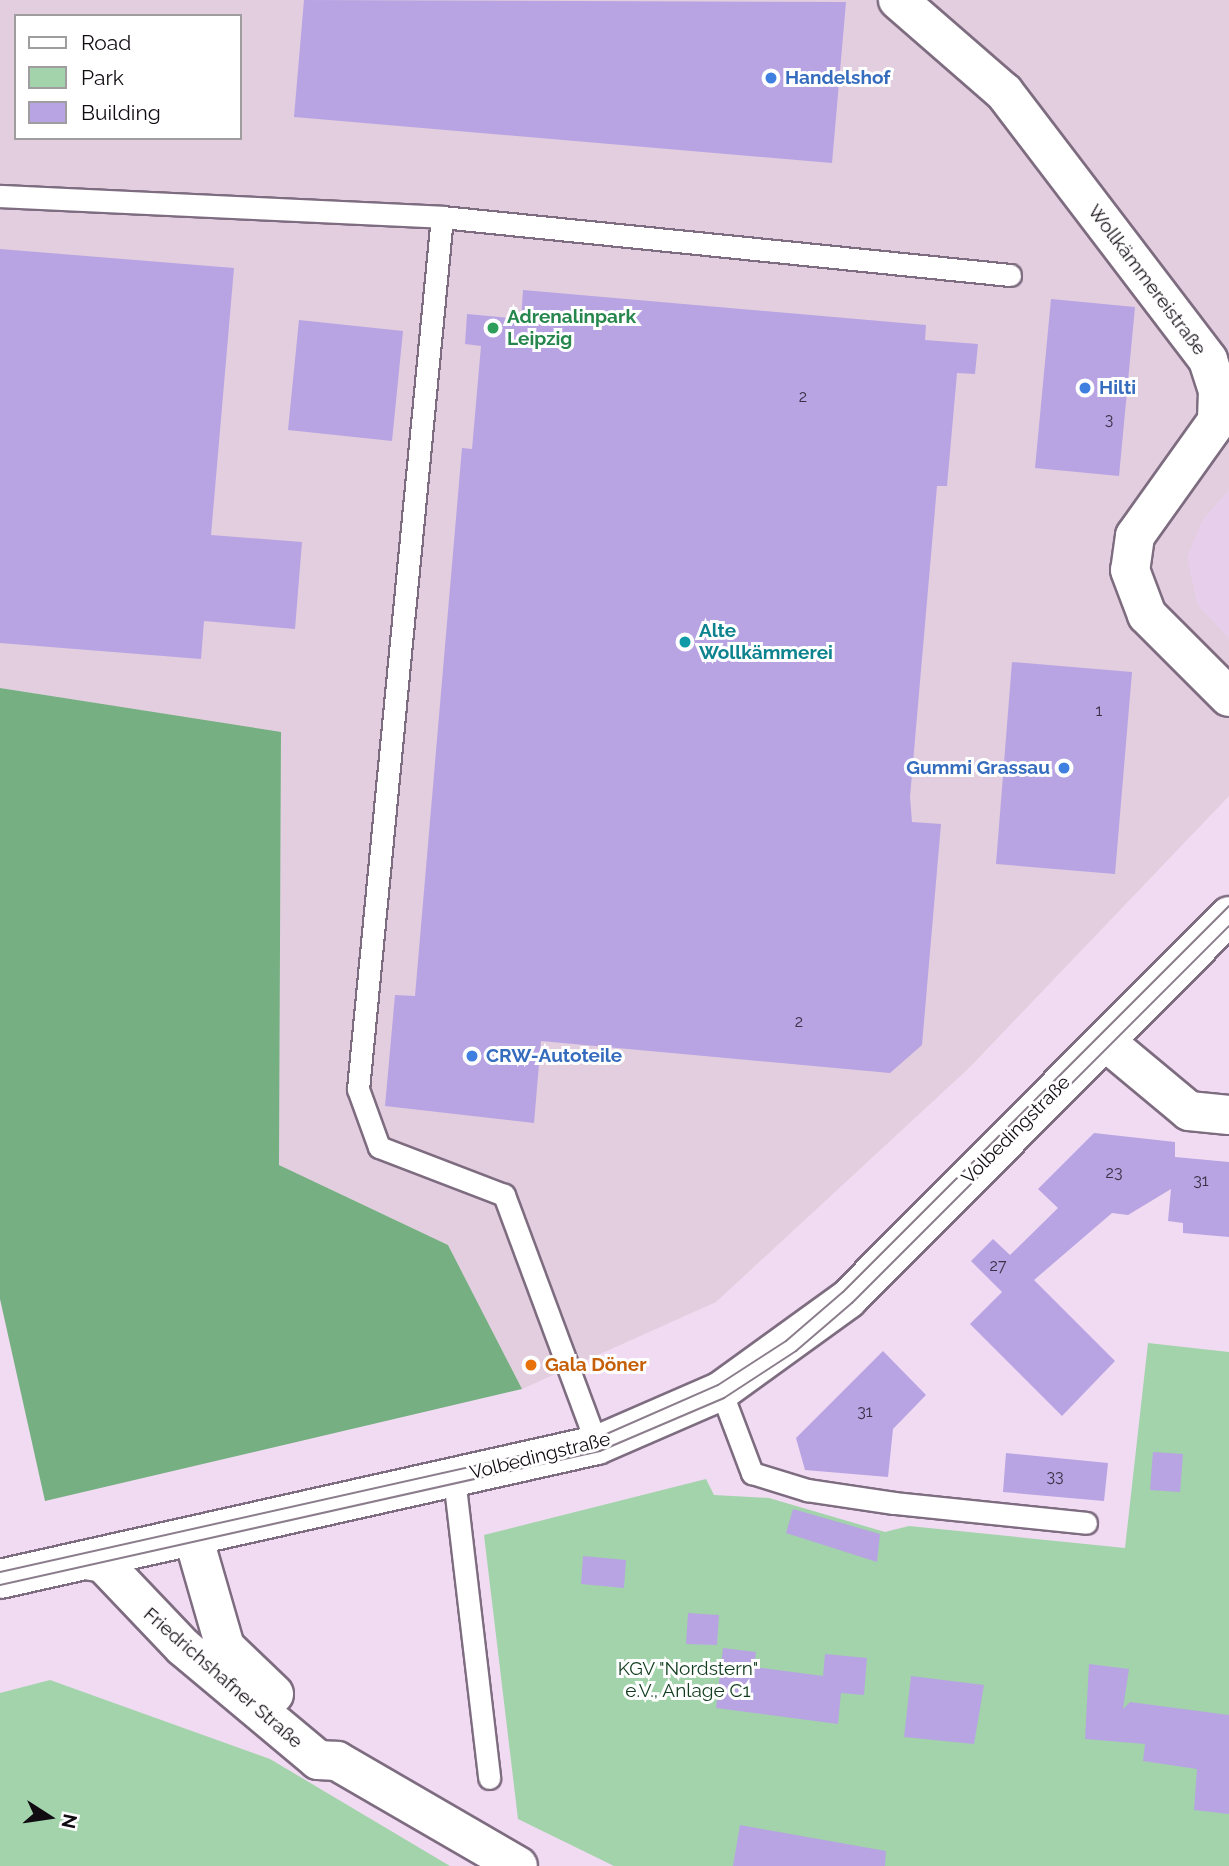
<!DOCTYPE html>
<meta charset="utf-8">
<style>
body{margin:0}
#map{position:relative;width:1229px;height:1866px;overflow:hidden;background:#f0dbf2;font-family:Raleway,sans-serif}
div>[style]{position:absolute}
.commercial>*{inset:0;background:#e2cede}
.built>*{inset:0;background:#e7ceea}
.green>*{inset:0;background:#a2d3ab}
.forest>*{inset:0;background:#76af81}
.building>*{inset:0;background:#b8a4e3}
.roads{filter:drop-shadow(2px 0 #7e6c80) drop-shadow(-2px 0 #7e6c80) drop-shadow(0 2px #7e6c80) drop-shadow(0 -2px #7e6c80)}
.lane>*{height:21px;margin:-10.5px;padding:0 10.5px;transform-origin:10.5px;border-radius:10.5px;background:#fff}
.street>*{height:38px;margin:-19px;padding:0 19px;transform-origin:19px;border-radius:19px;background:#fff}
.secondary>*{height:38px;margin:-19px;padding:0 19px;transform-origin:19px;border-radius:19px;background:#fff}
.tram>*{height:2px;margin:-1px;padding:0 1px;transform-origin:1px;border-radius:1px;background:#8b7d8c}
.dots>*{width:19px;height:19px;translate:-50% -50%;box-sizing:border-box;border:4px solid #fff;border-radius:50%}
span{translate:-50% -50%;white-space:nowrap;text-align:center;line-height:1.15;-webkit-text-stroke:6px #fff;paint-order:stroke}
.number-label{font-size:16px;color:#3b3146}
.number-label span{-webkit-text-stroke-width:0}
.shop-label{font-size:19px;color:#366cbe;font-weight:700}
.left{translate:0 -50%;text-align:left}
.right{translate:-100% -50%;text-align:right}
.street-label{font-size:19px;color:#110b12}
.leisure-label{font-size:19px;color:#27864d;font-weight:700}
.culture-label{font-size:19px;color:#0d838f;font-weight:700}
.food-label{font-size:19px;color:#c56008;font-weight:700}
.park-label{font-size:19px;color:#113c1d}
.legend{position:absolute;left:14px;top:14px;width:228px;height:126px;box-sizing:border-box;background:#fff;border:2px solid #a09da0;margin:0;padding:9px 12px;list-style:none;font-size:21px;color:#110b12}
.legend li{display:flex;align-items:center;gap:14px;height:35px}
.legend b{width:35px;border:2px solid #a09da0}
.north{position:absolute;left:14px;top:1782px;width:70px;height:70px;-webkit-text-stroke:5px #fff;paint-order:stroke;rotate:102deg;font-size:19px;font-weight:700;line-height:28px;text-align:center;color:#110b12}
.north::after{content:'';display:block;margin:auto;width:24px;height:32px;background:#110b12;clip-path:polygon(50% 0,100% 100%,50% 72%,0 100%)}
</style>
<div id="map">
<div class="commercial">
<i style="clip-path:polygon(evenodd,0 0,1229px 0,1229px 796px,969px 1068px,716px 1302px,522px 1389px,448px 1245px,279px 1165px,281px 733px,0 688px,0 0,16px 16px,240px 16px,240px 138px,16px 138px,16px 16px)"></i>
</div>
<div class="built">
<i style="clip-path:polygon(1229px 490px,1229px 639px,1197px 604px,1187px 557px,1202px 520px)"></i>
</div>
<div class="green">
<i style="clip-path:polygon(1148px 1343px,1229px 1352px,1229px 1866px,614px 1866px,518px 1819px,484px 1535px,706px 1479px,714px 1495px,769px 1498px,885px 1532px,909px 1526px,1125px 1548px)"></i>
<i style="clip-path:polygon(50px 1680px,270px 1759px,450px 1866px,0 1866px,0 1693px)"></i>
</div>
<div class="forest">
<i style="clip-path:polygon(0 688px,281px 732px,279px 1165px,448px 1245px,522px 1389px,45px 1501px,0 1299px)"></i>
</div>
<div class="building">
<i style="clip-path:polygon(304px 0,846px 2px,832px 163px,294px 117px)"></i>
<i style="clip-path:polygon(0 249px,234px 268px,211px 535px,302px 542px,295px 629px,204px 621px,201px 659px,0 643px)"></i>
<i style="clip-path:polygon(523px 290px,926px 325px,925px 340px,978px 344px,975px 374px,957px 373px,947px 486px,937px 486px,910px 797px,912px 822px,941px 824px,922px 1045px,890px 1073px,541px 1041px,534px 1123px,385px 1106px,395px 995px,415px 996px,462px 448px,472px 449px,481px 346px,465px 344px,467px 314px,521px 319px)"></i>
<i style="clip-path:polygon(1051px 299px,1135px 307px,1119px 476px,1035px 468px)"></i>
<i style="clip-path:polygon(299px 320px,403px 331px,392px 441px,288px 430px)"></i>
<i style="clip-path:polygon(1012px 662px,1132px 672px,1115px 874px,996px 864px)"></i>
<i style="clip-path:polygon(1094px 1133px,1175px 1142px,1175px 1157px,1229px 1162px,1229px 1237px,1183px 1233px,1183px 1223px,1168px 1221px,1171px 1189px,1128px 1215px,1112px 1213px,1034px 1280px,1115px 1361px,1062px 1416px,970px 1324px,1002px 1292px,971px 1261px,993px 1239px,1010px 1255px,1058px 1208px,1038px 1189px)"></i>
<i style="clip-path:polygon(883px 1351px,926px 1395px,893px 1429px,888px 1477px,805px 1470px,796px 1438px)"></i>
<i style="clip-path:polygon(1153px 1452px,1183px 1454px,1180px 1492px,1150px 1490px)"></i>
<i style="clip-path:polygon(1006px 1453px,1108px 1463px,1104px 1501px,1003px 1492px)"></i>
<i style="clip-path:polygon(793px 1509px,880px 1534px,877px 1562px,786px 1533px)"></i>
<i style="clip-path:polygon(583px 1556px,626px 1560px,624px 1588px,581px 1584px)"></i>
<i style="clip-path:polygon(688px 1613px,719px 1615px,717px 1645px,686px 1644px)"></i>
<i style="clip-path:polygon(723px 1648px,756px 1652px,754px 1667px,823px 1676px,825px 1654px,867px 1658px,864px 1695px,841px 1693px,838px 1724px,716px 1708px)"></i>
<i style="clip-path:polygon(1089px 1664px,1129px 1669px,1123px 1709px,1130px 1702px,1229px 1715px,1229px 1814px,1194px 1810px,1197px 1769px,1143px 1761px,1145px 1744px,1085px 1739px)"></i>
<i style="clip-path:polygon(911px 1676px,984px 1685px,974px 1744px,904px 1737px)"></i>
<i style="clip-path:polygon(740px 1825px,886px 1851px,885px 1866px,733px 1866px)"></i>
</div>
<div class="roads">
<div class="lane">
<i style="left:0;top:196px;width:442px;rotate:2.7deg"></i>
<i style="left:721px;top:1391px;width:88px;rotate:69.3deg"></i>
<i style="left:752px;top:1473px;width:58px;rotate:17.2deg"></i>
<i style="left:807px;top:1490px;width:88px;rotate:8.5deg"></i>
<i style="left:894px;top:1503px;width:193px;rotate:5.9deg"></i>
<i style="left:597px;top:1445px;width:267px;rotate:-110.4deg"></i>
<i style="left:504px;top:1195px;width:134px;rotate:-159deg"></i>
<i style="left:379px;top:1147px;width:62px;rotate:-109.9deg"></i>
<i style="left:358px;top:1089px;width:876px;rotate:-84.5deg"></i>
<i style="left:442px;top:217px;width:571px;rotate:5.83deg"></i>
<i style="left:454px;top:1478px;width:302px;rotate:83.3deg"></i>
</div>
<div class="street">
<i style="left:898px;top:0;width:140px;rotate:41deg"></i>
<i style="left:1004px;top:92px;width:337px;rotate:52.7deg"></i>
<i style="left:1208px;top:360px;width:33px;rotate:72deg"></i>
<i style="left:1218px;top:391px;width:30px;rotate:92deg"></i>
<i style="left:1217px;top:421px;width:141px;rotate:125.5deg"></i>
<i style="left:1135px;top:536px;width:34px;rotate:98deg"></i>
<i style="left:1130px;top:570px;width:48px;rotate:69.3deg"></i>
<i style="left:1147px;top:615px;width:116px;rotate:45deg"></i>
<i style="left:1105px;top:1041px;width:109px;rotate:39.8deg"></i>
<i style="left:1189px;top:1111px;width:40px;rotate:5.7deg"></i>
</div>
<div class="secondary">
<i style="left:193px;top:1536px;width:116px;rotate:73.9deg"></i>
<i style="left:225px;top:1647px;width:68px;rotate:43.8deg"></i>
<i style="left:85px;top:1560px;width:18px;rotate:9deg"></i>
<i style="left:103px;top:1563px;width:116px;rotate:46.4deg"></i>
<i style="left:183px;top:1647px;width:176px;rotate:39.9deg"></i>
<i style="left:318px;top:1760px;width:19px;rotate:3deg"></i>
<i style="left:337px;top:1761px;width:209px;rotate:30.1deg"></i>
<i style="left:0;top:1579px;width:612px;rotate:-12.65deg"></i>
<i style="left:597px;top:1445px;width:135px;rotate:-23.5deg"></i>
<i style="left:721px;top:1391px;width:157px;rotate:-35.9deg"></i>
<i style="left:848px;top:1299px;width:540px;rotate:-45.15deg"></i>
</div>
</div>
<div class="tram">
<i style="left:0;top:1572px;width:610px;rotate:-12.6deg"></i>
<i style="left:595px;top:1439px;width:134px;rotate:-23.7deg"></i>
<i style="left:718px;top:1385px;width:81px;rotate:-32.9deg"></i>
<i style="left:786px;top:1341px;width:75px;rotate:-40.7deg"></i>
<i style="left:843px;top:1292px;width:546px;rotate:-45deg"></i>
<i style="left:0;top:1585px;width:615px;rotate:-12.59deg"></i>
<i style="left:600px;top:1451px;width:135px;rotate:-23.1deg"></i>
<i style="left:724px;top:1398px;width:86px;rotate:-33.1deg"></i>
<i style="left:796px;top:1351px;width:74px;rotate:-40.6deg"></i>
<i style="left:852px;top:1303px;width:533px;rotate:-45deg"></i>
</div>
<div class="dots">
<i style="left:771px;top:78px;background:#3f7fe0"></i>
<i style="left:493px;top:328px;background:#2e9e5b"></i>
<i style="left:1085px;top:388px;background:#3f7fe0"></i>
<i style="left:685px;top:642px;background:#0f9aa8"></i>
<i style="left:1064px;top:768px;background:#3f7fe0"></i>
<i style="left:472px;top:1056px;background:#3f7fe0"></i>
<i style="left:531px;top:1365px;background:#e8710a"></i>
</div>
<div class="number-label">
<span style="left:803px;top:397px">2</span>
<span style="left:1109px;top:420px">3</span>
<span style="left:1099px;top:711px">1</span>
<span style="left:799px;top:1022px">2</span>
<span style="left:1114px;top:1173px">23</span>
<span style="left:1201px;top:1181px">31</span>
<span style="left:998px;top:1266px">27</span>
<span style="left:865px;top:1412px">31</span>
<span style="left:1055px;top:1477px">33</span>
</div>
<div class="shop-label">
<span class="left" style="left:785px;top:78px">Handelshof</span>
<span class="left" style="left:1099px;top:388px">Hilti</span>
<span class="right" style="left:1050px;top:768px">Gummi Grassau</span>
<span class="left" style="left:486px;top:1056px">CRW-Autoteile</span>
</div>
<div class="street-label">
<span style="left:1147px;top:280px;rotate:53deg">Wollkämmereistraße</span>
<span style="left:1016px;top:1130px;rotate:-45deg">Volbedingstraße</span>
<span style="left:540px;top:1456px;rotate:-14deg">Volbedingstraße</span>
<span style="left:223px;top:1678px;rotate:41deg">Friedrichshafner Straße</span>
</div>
<div class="leisure-label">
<span class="left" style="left:507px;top:328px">Adrenalinpark<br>Leipzig</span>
</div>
<div class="culture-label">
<span class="left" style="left:699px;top:642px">Alte<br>Wollkämmerei</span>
</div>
<div class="food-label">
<span class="left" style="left:545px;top:1365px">Gala Döner</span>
</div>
<div class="park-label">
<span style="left:688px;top:1680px">KGV "Nordstern"<br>e.V., Anlage C1</span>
</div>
<ul class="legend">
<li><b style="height:9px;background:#fff"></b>Road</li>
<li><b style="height:19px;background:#a2d3ab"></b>Park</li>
<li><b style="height:19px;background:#b8a4e3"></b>Building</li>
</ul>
<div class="north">N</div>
</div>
